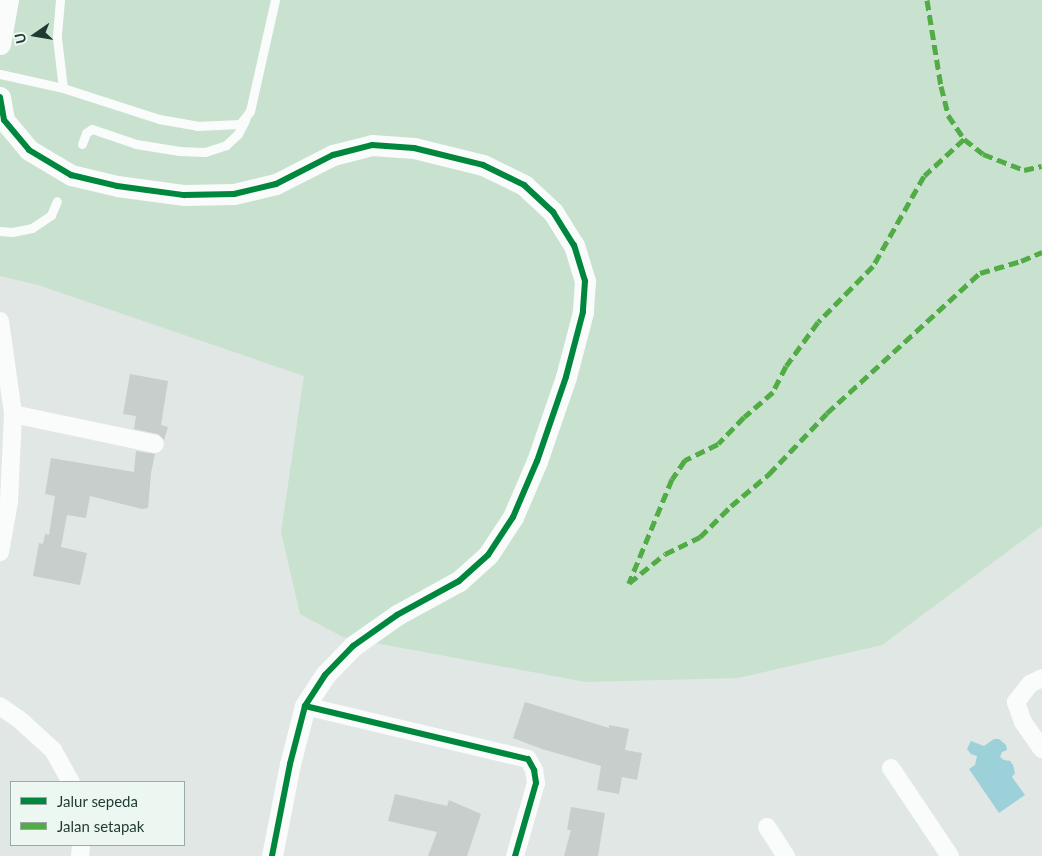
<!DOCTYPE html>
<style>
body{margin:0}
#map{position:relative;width:1042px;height:856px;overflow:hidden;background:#e0e7e4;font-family:Lato,sans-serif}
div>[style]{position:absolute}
.green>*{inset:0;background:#c8e2cf}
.water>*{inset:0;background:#9dd1d9}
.building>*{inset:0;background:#c7cecb}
.service>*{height:9px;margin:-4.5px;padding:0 4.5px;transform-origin:4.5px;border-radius:4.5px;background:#fafbfb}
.minor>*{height:18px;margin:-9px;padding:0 9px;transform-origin:9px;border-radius:9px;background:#fafbfb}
.tertiary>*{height:21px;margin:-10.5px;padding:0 10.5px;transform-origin:10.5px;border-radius:10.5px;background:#fafbfb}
.quiet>*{height:5px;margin-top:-2.5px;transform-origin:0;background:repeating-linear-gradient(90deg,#52ac45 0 10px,transparent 0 15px)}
.cycleway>*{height:6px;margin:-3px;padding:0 3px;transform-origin:3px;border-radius:3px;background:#00873e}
span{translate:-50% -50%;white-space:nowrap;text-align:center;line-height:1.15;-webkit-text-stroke:5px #edf7f2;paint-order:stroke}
.legend{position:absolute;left:10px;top:781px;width:175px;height:65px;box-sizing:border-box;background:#edf7f2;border:1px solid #9aaba5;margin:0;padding:6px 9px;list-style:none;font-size:15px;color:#1e3a32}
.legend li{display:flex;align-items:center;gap:10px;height:25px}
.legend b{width:25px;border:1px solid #9aaba5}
.north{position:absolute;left:10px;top:10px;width:50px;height:50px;-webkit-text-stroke:4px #edf7f2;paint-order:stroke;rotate:257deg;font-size:14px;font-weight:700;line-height:20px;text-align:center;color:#1e3a32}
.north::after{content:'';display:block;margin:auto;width:18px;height:22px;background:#1e3a32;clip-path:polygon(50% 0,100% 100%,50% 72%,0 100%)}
</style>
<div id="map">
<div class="green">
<i style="clip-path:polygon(0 0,1042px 0,1042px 526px,882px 645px,738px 678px,586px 682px,343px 637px,300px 614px,281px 532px,304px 376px,38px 285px,0 276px)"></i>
</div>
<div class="water">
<i style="clip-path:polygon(994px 739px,999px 739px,1006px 745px,1007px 750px,1002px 752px,1000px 757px,1004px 760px,1010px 761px,1013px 765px,1015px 773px,1012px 777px,1025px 795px,999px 813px,969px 769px,975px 765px,977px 756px,971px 754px,967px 749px,971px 741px,984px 746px)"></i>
</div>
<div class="building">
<i style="clip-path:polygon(130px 374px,168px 381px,161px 425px,168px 427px,164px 440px,158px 434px,134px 429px,136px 416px,123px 414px)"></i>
<i style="clip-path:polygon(136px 451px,155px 454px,151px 473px,148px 508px,142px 509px,90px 496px,86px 518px,67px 515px,61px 547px,87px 553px,80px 585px,33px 576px,39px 543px,43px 544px,45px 534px,49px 535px,55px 496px,45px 494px,51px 458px,134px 472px)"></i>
<i style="clip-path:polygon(525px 702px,609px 728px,609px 725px,629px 729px,625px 750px,642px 753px,637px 780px,622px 777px,619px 794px,597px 790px,601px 766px,542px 749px,513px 738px)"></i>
<i style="clip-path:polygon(395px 794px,447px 806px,449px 800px,481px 814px,467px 856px,428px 856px,437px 832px,388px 821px)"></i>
<i style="clip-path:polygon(571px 807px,605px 813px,598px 856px,564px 856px,571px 830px,567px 830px)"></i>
</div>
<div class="service">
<i style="left:60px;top:0;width:38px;rotate:95deg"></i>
<i style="left:57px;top:38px;width:50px;rotate:83.2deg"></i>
<i style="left:0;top:74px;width:65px;rotate:12.5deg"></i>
<i style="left:63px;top:88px;width:101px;rotate:17.9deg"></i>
<i style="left:159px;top:119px;width:39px;rotate:10deg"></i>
<i style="left:197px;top:126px;width:43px;rotate:-2.7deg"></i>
<i style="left:240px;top:124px;width:16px;rotate:-52deg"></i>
<i style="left:250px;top:111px;width:114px;rotate:-77.3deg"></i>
<i style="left:82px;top:144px;width:12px;rotate:-70deg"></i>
<i style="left:86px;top:133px;width:7px;rotate:-34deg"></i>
<i style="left:92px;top:129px;width:46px;rotate:18.8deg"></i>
<i style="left:136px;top:144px;width:44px;rotate:9.2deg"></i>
<i style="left:179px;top:151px;width:26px;rotate:2deg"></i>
<i style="left:205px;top:152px;width:22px;rotate:-18deg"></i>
<i style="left:226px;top:145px;width:16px;rotate:-43deg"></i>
<i style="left:238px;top:134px;width:16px;rotate:-63deg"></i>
<i style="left:0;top:231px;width:12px;rotate:5deg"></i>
<i style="left:12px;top:232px;width:20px;rotate:-11deg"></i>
<i style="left:32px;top:228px;width:23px;rotate:-34deg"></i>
<i style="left:51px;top:215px;width:15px;rotate:-67deg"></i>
</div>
<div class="minor">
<i style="left:0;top:321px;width:94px;rotate:82deg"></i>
<i style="left:13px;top:414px;width:88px;rotate:92.6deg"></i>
<i style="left:9px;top:502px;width:51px;rotate:100.2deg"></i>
<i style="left:13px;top:414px;width:145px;rotate:11.9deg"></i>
<i style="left:1042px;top:678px;width:13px;rotate:153deg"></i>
<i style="left:1030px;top:684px;width:23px;rotate:128deg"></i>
<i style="left:1016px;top:702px;width:21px;rotate:71deg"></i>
<i style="left:1023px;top:722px;width:33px;rotate:55deg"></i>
<i style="left:0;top:706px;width:24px;rotate:35deg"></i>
<i style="left:20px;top:720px;width:45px;rotate:42.3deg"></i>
<i style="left:53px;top:750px;width:37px;rotate:61deg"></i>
<i style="left:305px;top:706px;width:229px;rotate:13.4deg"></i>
<i style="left:528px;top:759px;width:13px;rotate:61deg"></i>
<i style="left:534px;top:770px;width:13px;rotate:81deg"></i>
<i style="left:536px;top:783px;width:76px;rotate:106deg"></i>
<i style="left:891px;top:768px;width:106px;rotate:56.2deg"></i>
<i style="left:767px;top:827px;width:35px;rotate:57deg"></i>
<i style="left:80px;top:856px;width:11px;rotate:-85deg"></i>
</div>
<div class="tertiary">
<i style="left:0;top:44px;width:45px;rotate:-79.7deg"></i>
<i style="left:0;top:97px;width:23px;rotate:80deg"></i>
<i style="left:4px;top:120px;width:39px;rotate:50deg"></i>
<i style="left:29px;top:150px;width:49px;rotate:30.8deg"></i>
<i style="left:71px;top:175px;width:47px;rotate:13.4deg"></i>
<i style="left:117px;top:186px;width:68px;rotate:7.7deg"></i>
<i style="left:184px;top:195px;width:50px;rotate:-1.1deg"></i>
<i style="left:234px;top:194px;width:43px;rotate:-13.4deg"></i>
<i style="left:276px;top:184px;width:64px;rotate:-27deg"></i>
<i style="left:333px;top:155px;width:40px;rotate:-14.4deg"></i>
<i style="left:372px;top:145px;width:42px;rotate:4.1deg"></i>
<i style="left:414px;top:148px;width:71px;rotate:13.8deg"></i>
<i style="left:483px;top:165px;width:46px;rotate:26deg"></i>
<i style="left:524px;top:185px;width:40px;rotate:43deg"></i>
<i style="left:553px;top:212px;width:39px;rotate:58deg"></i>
<i style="left:574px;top:245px;width:38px;rotate:73deg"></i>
<i style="left:585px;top:281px;width:31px;rotate:94deg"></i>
<i style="left:583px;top:312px;width:67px;rotate:104.7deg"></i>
<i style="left:566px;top:377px;width:89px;rotate:109deg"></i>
<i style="left:537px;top:461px;width:61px;rotate:113.2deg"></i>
<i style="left:513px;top:517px;width:45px;rotate:123.3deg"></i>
<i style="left:488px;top:555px;width:39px;rotate:138deg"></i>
<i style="left:459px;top:581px;width:71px;rotate:151.3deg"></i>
<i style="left:397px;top:615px;width:54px;rotate:144.8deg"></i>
<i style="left:353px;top:646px;width:40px;rotate:134deg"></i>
<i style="left:325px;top:675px;width:37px;rotate:123deg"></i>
<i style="left:305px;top:706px;width:60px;rotate:104.5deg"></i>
<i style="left:290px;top:764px;width:94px;rotate:101.1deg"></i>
</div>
<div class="quiet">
<i style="left:927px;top:0;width:87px;rotate:80.8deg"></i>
<i style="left:941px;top:86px;width:30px;rotate:76deg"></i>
<i style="left:948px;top:115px;width:29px;rotate:56deg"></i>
<i style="left:964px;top:139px;width:24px;rotate:38deg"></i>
<i style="left:983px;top:154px;width:44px;rotate:21.3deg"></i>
<i style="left:1024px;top:170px;width:18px;rotate:-13deg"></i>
<i style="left:964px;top:139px;width:54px;rotate:137.2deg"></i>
<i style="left:924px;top:176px;width:103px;rotate:119.5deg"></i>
<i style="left:873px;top:266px;width:78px;rotate:134.5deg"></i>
<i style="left:818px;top:322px;width:54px;rotate:126deg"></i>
<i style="left:786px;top:366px;width:29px;rotate:117deg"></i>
<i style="left:773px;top:392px;width:38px;rotate:139deg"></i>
<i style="left:744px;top:417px;width:37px;rotate:134deg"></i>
<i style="left:718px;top:444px;width:37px;rotate:154deg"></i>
<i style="left:685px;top:460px;width:23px;rotate:124deg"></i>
<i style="left:672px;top:479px;width:113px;rotate:112.5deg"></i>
<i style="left:629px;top:583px;width:46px;rotate:-38.9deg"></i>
<i style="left:665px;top:554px;width:39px;rotate:-26deg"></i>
<i style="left:700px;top:537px;width:44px;rotate:-45deg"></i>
<i style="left:731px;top:506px;width:50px;rotate:-40.1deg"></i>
<i style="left:769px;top:474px;width:84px;rotate:-46.4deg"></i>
<i style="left:827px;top:413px;width:207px;rotate:-42.5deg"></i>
<i style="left:980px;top:273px;width:43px;rotate:-16.3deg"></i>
<i style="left:1021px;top:261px;width:23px;rotate:-23deg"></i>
</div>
<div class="cycleway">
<i style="left:0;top:97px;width:23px;rotate:80deg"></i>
<i style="left:4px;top:120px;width:39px;rotate:50deg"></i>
<i style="left:29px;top:150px;width:49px;rotate:30.8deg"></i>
<i style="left:71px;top:175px;width:47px;rotate:13.4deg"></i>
<i style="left:117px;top:186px;width:68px;rotate:7.7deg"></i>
<i style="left:184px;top:195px;width:50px;rotate:-1.1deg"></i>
<i style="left:234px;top:194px;width:43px;rotate:-13.4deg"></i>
<i style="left:276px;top:184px;width:64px;rotate:-27deg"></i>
<i style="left:333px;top:155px;width:40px;rotate:-14.4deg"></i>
<i style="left:372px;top:145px;width:42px;rotate:4.1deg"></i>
<i style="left:414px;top:148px;width:71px;rotate:13.8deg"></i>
<i style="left:483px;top:165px;width:46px;rotate:26deg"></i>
<i style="left:524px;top:185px;width:40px;rotate:43deg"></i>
<i style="left:553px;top:212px;width:39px;rotate:58deg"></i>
<i style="left:574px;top:245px;width:38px;rotate:73deg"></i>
<i style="left:585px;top:281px;width:31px;rotate:94deg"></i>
<i style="left:583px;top:312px;width:67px;rotate:104.7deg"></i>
<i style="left:566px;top:377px;width:89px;rotate:109deg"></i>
<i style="left:537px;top:461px;width:61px;rotate:113.2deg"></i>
<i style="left:513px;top:517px;width:45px;rotate:123.3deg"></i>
<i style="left:488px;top:555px;width:39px;rotate:138deg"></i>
<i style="left:459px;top:581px;width:71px;rotate:151.3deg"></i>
<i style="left:397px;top:615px;width:54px;rotate:144.8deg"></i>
<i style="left:353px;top:646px;width:40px;rotate:134deg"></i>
<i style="left:325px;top:675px;width:37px;rotate:123deg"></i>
<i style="left:305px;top:706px;width:60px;rotate:104.5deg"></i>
<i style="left:290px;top:764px;width:94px;rotate:101.1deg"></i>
<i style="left:305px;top:706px;width:229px;rotate:13.4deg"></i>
<i style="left:528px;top:759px;width:13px;rotate:61deg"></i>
<i style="left:534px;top:770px;width:13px;rotate:81deg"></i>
<i style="left:536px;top:783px;width:76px;rotate:106deg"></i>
</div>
<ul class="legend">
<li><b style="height:6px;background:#00873e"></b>Jalur sepeda</li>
<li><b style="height:6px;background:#52ac45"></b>Jalan setapak</li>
</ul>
<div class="north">U</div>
</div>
